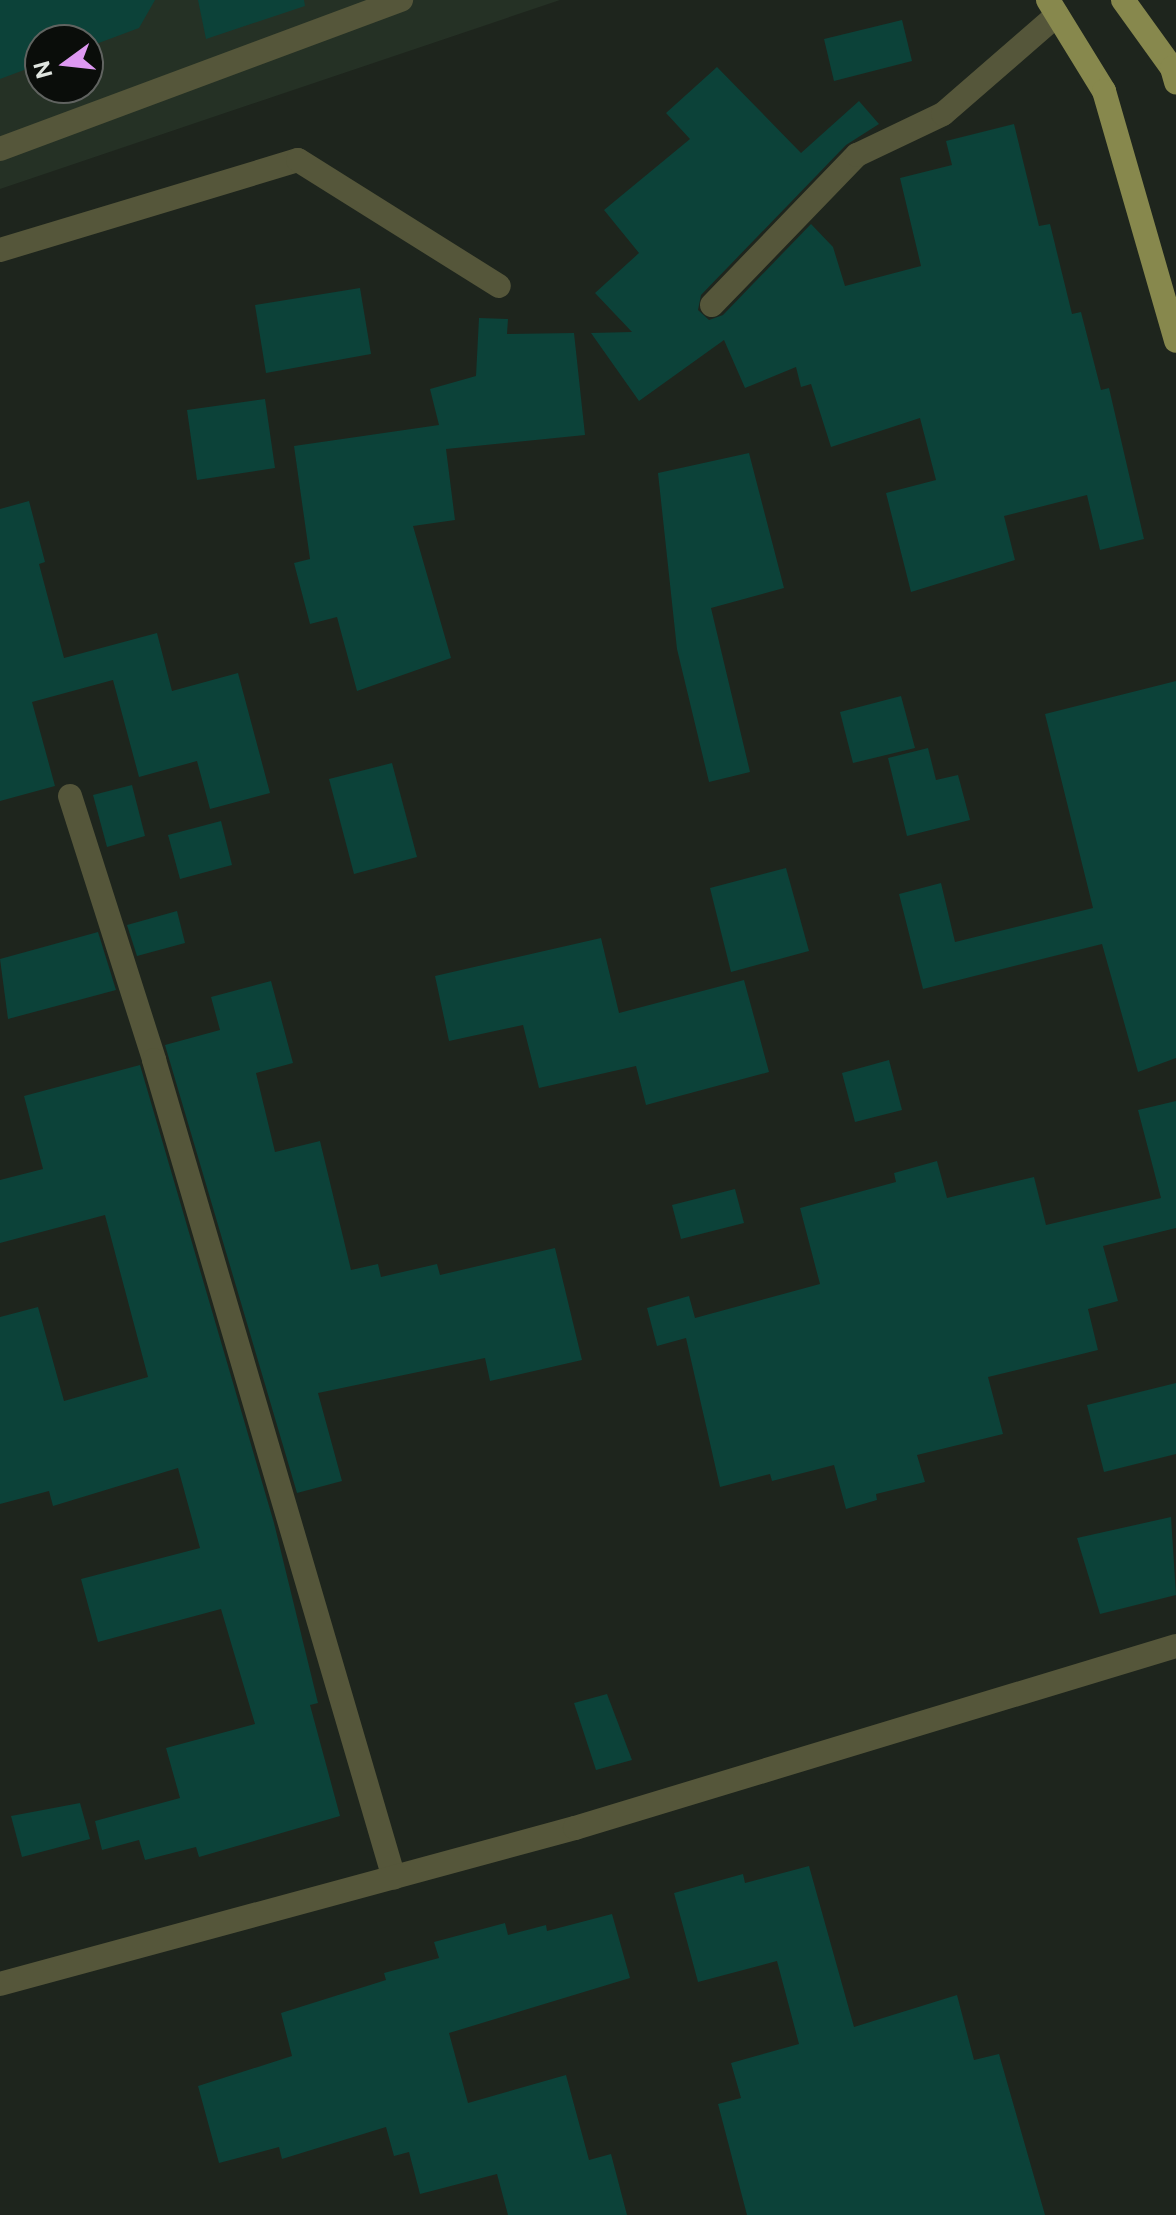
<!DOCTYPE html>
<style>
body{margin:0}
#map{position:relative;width:1176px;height:2215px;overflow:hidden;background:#1e251d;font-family:"Public Sans",sans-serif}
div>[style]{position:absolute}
.built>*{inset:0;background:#253125}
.building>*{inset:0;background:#0c4239}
.minor>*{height:24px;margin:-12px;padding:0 12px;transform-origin:12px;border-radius:12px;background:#55563a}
.major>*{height:24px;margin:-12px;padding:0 12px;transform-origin:12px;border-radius:12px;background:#87884d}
span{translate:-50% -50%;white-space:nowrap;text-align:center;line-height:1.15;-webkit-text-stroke:6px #0a0d0a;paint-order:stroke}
.north{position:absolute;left:24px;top:24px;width:80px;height:80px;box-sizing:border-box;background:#0a0d0a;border:2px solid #606360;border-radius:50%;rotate:255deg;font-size:22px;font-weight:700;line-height:32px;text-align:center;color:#e0e5e0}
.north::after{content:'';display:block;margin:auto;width:28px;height:36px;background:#de98f2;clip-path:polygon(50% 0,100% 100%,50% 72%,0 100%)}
</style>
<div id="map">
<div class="built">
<i style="clip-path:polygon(evenodd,0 0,560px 0,0 189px,0 0,40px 40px,88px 40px,88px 88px,40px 88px,40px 40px)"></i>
</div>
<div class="building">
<i style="clip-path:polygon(0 0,155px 0,139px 28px,88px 47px,88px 40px,40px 40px,40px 64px,0 79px)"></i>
<i style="clip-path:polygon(198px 0,304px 0,305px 6px,206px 39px)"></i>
<i style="clip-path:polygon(902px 20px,912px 61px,834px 81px,824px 39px)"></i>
<i style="clip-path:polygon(717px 67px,801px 153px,859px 101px,879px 124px,846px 145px,701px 295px,698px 310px,709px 320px,723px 315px,811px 224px,833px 247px,845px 286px,921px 266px,900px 178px,952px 165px,946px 141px,1014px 124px,1039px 226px,1050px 224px,1072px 314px,1081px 312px,1101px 390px,1109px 388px,1144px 539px,1100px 550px,1087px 495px,1004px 516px,1015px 560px,911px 592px,886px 493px,936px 480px,920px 418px,831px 447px,811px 384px,801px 387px,796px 367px,745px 388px,724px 340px,639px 401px,591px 333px,632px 332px,595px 293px,639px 253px,604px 210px,690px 139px,666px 113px)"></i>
<i style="clip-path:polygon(360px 288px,371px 354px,266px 373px,255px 305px)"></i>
<i style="clip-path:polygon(479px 318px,508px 319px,507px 334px,574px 333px,585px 435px,446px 449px,455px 520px,413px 526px,451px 658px,357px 691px,337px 617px,310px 624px,294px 563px,310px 559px,294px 446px,439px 425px,430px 389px,476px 376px)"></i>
<i style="clip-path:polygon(265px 399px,275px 468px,197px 480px,187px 410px)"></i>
<i style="clip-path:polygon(749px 453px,784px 588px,711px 608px,750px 772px,709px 782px,677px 649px,658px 473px)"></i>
<i style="clip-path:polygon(29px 501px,45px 562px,39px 564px,64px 658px,157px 633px,172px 691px,238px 673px,270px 793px,210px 809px,197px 761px,139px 777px,113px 680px,32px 702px,55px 786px,0 801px,0 509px)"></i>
<i style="clip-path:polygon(1176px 681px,1176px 1058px,1138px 1072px,1102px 944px,923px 989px,899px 894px,941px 883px,955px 942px,1093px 908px,1045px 714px)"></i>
<i style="clip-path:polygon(901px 696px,915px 748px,853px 763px,840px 712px)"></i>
<i style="clip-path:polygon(928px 748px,936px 780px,958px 775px,970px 820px,907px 836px,888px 758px)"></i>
<i style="clip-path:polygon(392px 763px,417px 857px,354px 874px,329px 779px)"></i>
<i style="clip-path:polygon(132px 785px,145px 836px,107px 847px,93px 795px)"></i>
<i style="clip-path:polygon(221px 821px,232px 865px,180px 879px,168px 835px)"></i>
<i style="clip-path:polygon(786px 868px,809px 951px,731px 972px,710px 888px)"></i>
<i style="clip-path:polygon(177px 911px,185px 943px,137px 956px,127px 925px)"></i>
<i style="clip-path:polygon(98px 932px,116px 990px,8px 1019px,0 959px)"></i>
<i style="clip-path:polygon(601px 938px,619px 1013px,744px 980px,769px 1072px,646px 1105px,636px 1066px,539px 1088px,523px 1025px,449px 1041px,435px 976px)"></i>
<i style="clip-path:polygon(271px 981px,293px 1063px,256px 1073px,275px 1152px,320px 1141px,351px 1270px,378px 1264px,381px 1277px,437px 1264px,440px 1275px,555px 1248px,582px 1360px,490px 1381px,485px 1358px,318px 1393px,342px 1481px,297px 1493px,165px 1045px,220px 1030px,211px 997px)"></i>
<i style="clip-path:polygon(889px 1060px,902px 1110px,855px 1122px,842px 1073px)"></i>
<i style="clip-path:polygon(140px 1065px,274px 1523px,318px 1703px,310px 1705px,340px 1816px,199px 1857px,196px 1847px,145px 1860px,139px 1840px,102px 1850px,95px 1821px,180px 1798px,166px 1748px,255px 1724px,221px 1609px,98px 1642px,81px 1579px,200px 1548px,178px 1468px,53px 1506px,49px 1491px,0 1504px,0 1317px,38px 1307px,64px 1401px,148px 1377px,105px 1215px,0 1243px,0 1180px,43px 1169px,24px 1096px)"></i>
<i style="clip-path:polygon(1176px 1101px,1176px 1228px,1103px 1246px,1118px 1301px,1088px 1309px,1098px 1350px,988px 1377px,1003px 1434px,917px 1455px,925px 1482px,876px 1494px,877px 1500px,846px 1509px,834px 1465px,772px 1481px,770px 1474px,720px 1487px,686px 1338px,657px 1346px,647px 1308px,689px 1296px,695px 1318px,820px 1284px,800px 1208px,896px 1182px,894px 1173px,937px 1161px,947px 1198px,1034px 1177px,1046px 1225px,1161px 1198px,1138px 1110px)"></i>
<i style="clip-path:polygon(735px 1189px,744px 1223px,681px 1239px,672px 1205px)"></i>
<i style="clip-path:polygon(1176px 1383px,1176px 1454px,1104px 1472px,1087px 1405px)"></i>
<i style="clip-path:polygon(1171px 1517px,1176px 1595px,1100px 1614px,1077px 1538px)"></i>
<i style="clip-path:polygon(607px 1694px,632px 1760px,596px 1770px,574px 1703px)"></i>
<i style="clip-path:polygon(80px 1803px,90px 1839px,22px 1857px,11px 1816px)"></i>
<i style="clip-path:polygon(809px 1866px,854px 2027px,957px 1995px,974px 2060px,999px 2054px,1045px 2215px,747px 2215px,718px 2104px,741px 2098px,731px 2063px,799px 2044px,777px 1961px,698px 1982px,674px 1893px,743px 1874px,745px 1883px)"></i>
<i style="clip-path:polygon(612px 1914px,630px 1978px,449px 2033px,468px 2103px,566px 2075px,589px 2160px,611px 2154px,627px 2215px,508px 2215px,497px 2174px,420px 2194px,409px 2152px,394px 2156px,386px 2127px,282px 2159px,279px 2147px,219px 2163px,198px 2086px,292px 2056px,281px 2013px,386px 1980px,384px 1973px,439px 1958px,434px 1942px,505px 1923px,508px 1935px,546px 1925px,547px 1931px)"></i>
</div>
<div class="minor">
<i style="left:0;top:149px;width:428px;rotate:-20.4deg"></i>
<i style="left:0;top:250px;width:311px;rotate:-16.8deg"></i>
<i style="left:298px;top:160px;width:237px;rotate:32.1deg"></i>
<i style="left:712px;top:305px;width:209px;rotate:-46deg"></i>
<i style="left:857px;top:155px;width:95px;rotate:-25.5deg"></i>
<i style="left:943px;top:114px;width:151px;rotate:-41deg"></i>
<i style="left:70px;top:796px;width:277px;rotate:72.3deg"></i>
<i style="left:154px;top:1060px;width:852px;rotate:73.65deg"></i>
<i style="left:0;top:1984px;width:596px;rotate:-15.18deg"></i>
<i style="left:575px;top:1828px;width:628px;rotate:-16.85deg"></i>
</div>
<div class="major">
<i style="left:1048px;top:0;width:107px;rotate:58.4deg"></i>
<i style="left:1104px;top:91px;width:260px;rotate:73.9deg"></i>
<i style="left:1123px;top:0;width:84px;rotate:54.2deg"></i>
<i style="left:1172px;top:68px;width:15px;rotate:74deg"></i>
</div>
<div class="north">N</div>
</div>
